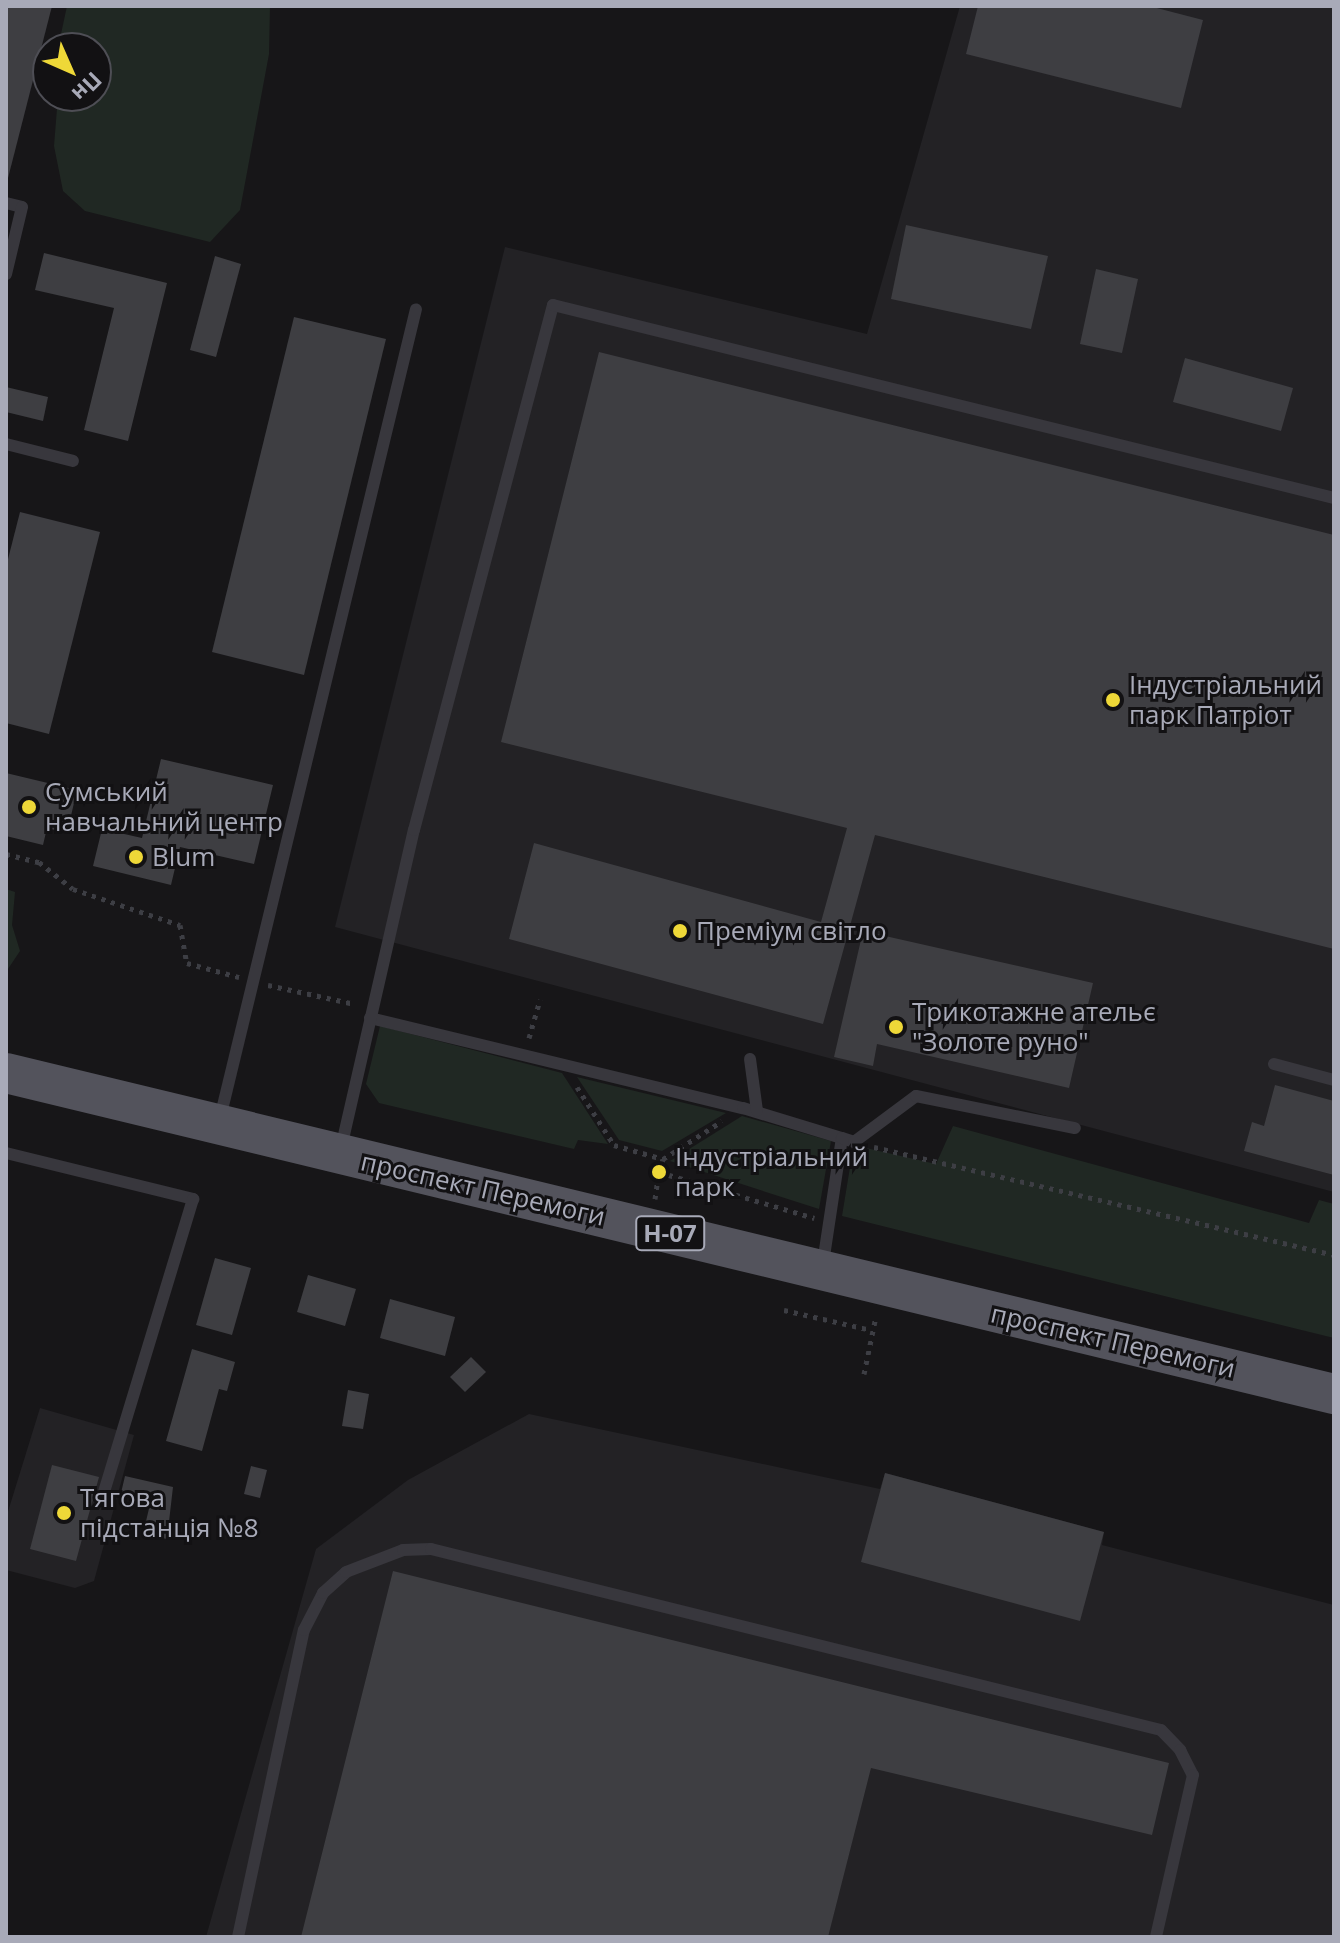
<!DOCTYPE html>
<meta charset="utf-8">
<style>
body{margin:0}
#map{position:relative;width:1340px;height:1943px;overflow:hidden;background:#171618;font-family:"Open Sans",sans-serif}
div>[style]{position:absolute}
.built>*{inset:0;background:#232225}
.green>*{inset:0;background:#202823}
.building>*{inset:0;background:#3e3e42}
.path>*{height:5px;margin-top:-2.5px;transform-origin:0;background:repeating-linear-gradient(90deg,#3d3e44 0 4px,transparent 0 10px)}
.service>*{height:12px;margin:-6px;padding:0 6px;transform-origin:6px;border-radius:6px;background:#38373d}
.primary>*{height:40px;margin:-20px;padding:0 20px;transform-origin:20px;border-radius:20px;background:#53535c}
.dots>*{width:22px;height:22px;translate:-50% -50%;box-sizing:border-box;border:4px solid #121113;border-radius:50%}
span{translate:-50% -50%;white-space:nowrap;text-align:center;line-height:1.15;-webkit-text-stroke:6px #121113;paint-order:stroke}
.shield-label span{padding:2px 6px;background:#121113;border:2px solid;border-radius:6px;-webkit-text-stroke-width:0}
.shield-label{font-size:24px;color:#a8aab8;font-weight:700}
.poi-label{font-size:26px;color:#a8aab8}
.left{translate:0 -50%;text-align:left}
.street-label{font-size:26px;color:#a8aab8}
.frame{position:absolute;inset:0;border:8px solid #a8aab8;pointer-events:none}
.north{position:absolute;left:32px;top:32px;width:80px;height:80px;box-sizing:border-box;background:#121113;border:2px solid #4e4e55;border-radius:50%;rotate:135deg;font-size:22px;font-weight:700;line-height:32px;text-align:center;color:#a8aab8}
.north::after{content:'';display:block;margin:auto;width:28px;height:36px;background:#eed838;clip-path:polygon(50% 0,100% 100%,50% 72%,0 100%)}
</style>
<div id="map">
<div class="built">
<i style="clip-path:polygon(960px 6px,1334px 6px,1334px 1192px,335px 927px,505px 247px,867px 334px)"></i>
<i style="clip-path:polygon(40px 1408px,134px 1435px,94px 1581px,75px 1588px,6px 1570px,6px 1518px)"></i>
<i style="clip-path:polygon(529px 1414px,880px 1489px,885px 1473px,1104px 1532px,1102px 1545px,1334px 1605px,1334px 1937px,206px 1937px,316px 1549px,408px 1480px)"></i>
</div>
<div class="green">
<i style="clip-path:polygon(67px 6px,270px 6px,269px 54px,240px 210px,210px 242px,85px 211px,63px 191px,54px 146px,58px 96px,96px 96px,96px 48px,58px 48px)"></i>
<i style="clip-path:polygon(6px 889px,15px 892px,12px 925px,20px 951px,6px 972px)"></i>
<i style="clip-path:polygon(380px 1026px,562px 1073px,608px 1144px,578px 1140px,574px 1149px,379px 1103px,366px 1084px)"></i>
<i style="clip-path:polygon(577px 1077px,726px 1113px,662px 1151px,619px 1140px)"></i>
<i style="clip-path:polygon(742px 1116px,831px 1141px,819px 1209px,670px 1161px)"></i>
<i style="clip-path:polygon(953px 1126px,1309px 1223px,1319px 1200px,1334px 1204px,1334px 1338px,842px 1216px,852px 1155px,866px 1148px,936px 1164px)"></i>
</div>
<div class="building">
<i style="clip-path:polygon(6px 6px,52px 6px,7px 182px,6px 182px)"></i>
<i style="clip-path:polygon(978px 6px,1149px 6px,1203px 20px,1181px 108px,966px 54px)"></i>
<i style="clip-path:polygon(906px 225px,1048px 256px,1031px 329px,891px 299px)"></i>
<i style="clip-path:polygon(44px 253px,167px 283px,128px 441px,84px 430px,114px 308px,35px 290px)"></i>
<i style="clip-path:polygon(215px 256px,241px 264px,216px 357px,190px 350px)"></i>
<i style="clip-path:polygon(1096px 269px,1138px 279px,1122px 353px,1080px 344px)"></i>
<i style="clip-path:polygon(294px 317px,386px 339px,304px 675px,212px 652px)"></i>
<i style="clip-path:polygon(599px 352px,1334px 535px,1334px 949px,875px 835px,823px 1024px,509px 939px,534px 843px,821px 922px,847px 828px,501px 742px)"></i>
<i style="clip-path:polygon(1185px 358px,1293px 388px,1281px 431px,1173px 402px)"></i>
<i style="clip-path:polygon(6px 387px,48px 397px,43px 421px,6px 412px)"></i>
<i style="clip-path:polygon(20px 512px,100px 532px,49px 734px,6px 723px,6px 567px)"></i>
<i style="clip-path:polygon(161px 759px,273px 785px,254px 864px,180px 847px,171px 885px,93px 866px,102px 829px,142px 838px)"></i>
<i style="clip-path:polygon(6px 773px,77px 790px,67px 833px,47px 828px,43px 845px,6px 836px)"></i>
<i style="clip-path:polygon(863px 931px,1093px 983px,1069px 1088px,877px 1044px,873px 1066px,834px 1057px)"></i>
<i style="clip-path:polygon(1275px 1085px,1334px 1101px,1334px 1175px,1244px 1151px,1252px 1122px,1264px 1126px)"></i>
<i style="clip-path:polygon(215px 1258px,251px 1268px,232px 1335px,196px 1325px)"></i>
<i style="clip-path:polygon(308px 1275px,356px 1289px,345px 1326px,297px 1312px)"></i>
<i style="clip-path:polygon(390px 1299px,455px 1317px,445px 1356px,380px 1338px)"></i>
<i style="clip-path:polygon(192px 1349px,235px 1362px,227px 1391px,219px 1389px,202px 1451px,166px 1441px)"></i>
<i style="clip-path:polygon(471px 1357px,486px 1372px,465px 1392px,450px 1377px)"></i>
<i style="clip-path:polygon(348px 1390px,369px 1394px,363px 1429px,342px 1426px)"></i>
<i style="clip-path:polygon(52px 1465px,99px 1477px,76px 1561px,30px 1549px)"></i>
<i style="clip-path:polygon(251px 1466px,267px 1470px,260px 1498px,244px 1494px)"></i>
<i style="clip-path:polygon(885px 1473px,1104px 1532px,1080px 1621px,861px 1562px)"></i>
<i style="clip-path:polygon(125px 1476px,173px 1487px,167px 1539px,143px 1534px,151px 1500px,121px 1493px)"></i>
<i style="clip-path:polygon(393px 1571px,1169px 1763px,1152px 1835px,871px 1768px,828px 1937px,301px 1937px)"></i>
</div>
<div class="path">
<i style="left:6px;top:854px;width:34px;rotate:14deg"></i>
<i style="left:39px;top:862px;width:43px;rotate:38.5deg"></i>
<i style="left:73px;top:889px;width:113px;rotate:18.6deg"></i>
<i style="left:180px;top:925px;width:39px;rotate:80deg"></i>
<i style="left:187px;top:963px;width:54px;rotate:15.1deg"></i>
<i style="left:268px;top:985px;width:89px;rotate:12.3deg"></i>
<i style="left:529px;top:1038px;width:40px;rotate:-74deg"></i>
<i style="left:577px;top:1087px;width:69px;rotate:57.5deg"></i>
<i style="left:614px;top:1145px;width:51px;rotate:15.9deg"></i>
<i style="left:663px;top:1159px;width:70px;rotate:-32.8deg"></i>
<i style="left:874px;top:1147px;width:473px;rotate:13.2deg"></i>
<i style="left:663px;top:1159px;width:14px;rotate:107deg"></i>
<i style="left:659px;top:1172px;width:162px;rotate:16.5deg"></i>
<i style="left:655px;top:1199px;width:27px;rotate:-82deg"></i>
<i style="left:784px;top:1310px;width:89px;rotate:12.9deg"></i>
<i style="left:864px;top:1374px;width:59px;rotate:-78.3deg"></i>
</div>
<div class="service">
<i style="left:6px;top:203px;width:16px;rotate:14deg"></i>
<i style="left:22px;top:207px;width:69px;rotate:103.4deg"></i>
<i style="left:6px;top:444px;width:69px;rotate:14.2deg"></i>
<i style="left:370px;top:1018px;width:384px;rotate:13.6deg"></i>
<i style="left:743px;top:1108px;width:103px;rotate:16.9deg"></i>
<i style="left:750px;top:1059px;width:52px;rotate:82.3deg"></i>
<i style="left:1274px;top:1064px;width:62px;rotate:14.9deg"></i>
<i style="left:220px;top:1118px;width:832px;rotate:-76.38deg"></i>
<i style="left:341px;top:1148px;width:326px;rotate:-77.1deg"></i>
<i style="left:414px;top:830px;width:543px;rotate:-75.17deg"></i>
<i style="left:553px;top:305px;width:804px;rotate:13.88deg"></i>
<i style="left:6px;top:1153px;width:193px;rotate:13.8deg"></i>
<i style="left:193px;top:1199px;width:306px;rotate:106.9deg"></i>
<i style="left:823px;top:1263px;width:126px;rotate:-81.4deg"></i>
<i style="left:842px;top:1138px;width:13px;rotate:18deg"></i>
<i style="left:854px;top:1142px;width:77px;rotate:-36.6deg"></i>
<i style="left:916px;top:1096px;width:162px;rotate:11.4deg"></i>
<i style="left:238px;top:1937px;width:314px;rotate:-77.9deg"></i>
<i style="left:304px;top:1630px;width:42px;rotate:-62.8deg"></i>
<i style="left:323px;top:1593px;width:31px;rotate:-42deg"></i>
<i style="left:346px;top:1572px;width:61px;rotate:-21.1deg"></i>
<i style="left:403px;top:1550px;width:28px;rotate:-2deg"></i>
<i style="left:431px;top:1549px;width:752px;rotate:13.93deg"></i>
<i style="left:1161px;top:1730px;width:28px;rotate:46deg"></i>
<i style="left:1180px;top:1750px;width:28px;rotate:63deg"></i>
<i style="left:1193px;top:1775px;width:166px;rotate:102.9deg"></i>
</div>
<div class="primary">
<i style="left:6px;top:1073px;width:1366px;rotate:13.59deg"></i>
</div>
<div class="dots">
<i style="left:1113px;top:700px;background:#eed838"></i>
<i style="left:29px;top:807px;background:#eed838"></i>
<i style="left:136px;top:857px;background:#eed838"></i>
<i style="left:680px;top:931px;background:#eed838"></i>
<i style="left:896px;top:1027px;background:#eed838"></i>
<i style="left:659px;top:1172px;background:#eed838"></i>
<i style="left:64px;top:1513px;background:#eed838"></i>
</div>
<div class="shield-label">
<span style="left:670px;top:1233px">Н-07</span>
</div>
<div class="poi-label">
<span class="left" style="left:1129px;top:700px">Індустріальний<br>парк Патріот</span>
<span class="left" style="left:45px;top:807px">Сумський<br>навчальний центр</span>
<span class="left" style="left:152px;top:857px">Blum</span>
<span class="left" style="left:696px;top:931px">Преміум світло</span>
<span class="left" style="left:912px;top:1027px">Трикотажне ательє<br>"Золоте руно"</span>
<span class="left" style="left:675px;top:1172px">Індустріальний<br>парк</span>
<span class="left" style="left:80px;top:1513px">Тягова<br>підстанція №8</span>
</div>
<div class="street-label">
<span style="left:483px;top:1189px;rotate:13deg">проспект Перемоги</span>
<span style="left:1113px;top:1341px;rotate:13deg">проспект Перемоги</span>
</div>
<div class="frame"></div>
<div class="north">Пн</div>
</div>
